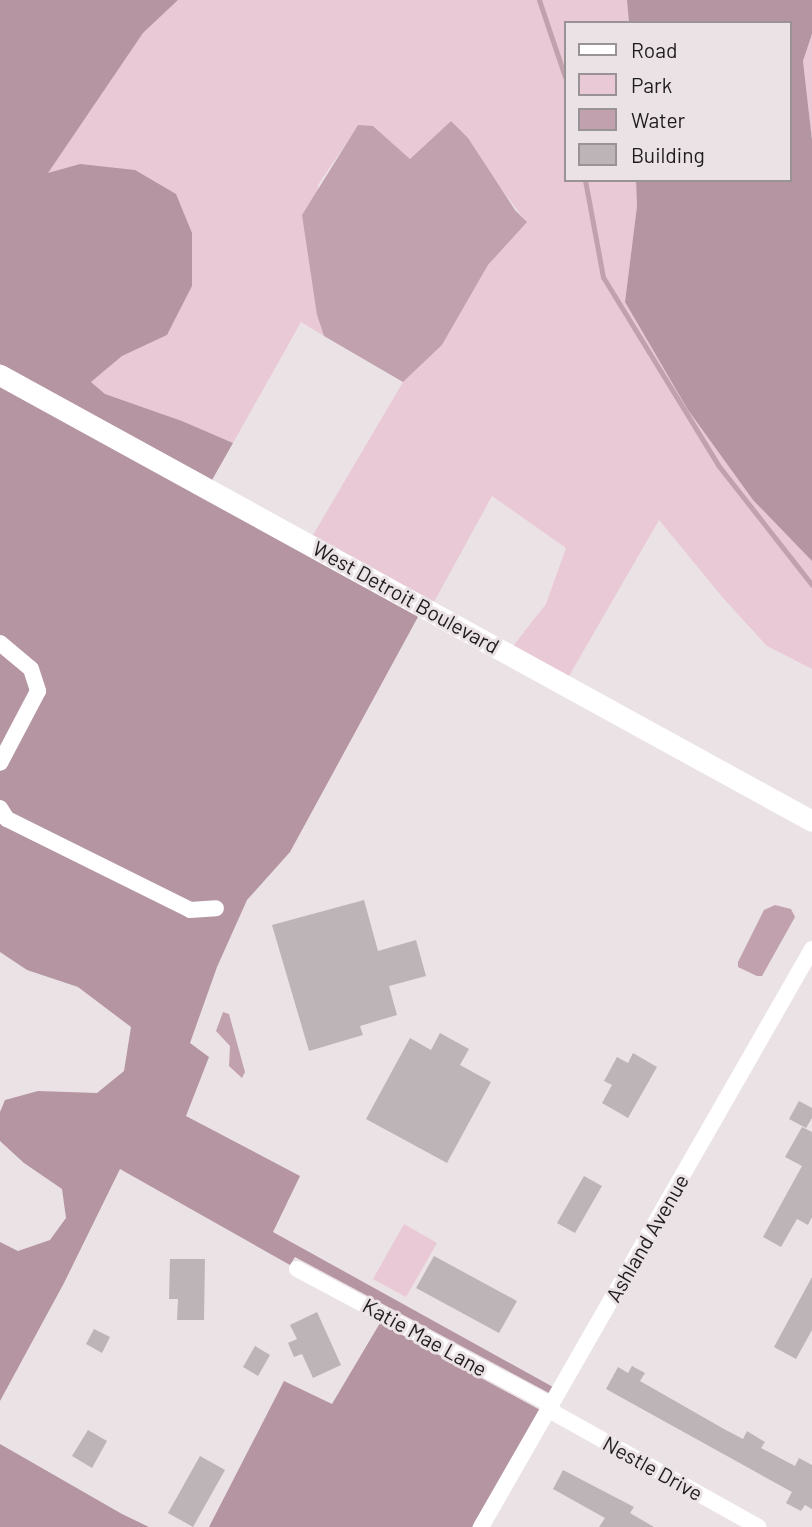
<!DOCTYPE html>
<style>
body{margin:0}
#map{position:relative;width:812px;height:1527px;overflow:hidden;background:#ebe2e5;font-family:Barlow,sans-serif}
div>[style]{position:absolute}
.green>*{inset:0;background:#e9c9d5}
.forest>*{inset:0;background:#b595a2}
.water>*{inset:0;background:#c1a1ad}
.stream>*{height:5px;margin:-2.5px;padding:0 2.5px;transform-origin:2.5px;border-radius:2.5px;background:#c1a1ad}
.building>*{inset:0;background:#bdb4b8}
.minor>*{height:16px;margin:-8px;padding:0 8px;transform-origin:8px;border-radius:8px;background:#fff}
.tertiary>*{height:21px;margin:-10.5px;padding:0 10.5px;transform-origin:10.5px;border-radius:10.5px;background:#fff}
span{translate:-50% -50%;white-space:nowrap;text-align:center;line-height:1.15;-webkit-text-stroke:6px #ebe2e5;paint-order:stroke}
.street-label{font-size:21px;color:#1f1c1d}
.legend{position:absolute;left:564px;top:21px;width:228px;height:161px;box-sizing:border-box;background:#ebe2e5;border:2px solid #999395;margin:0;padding:9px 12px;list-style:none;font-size:21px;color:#1f1c1d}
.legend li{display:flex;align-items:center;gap:14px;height:35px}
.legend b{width:35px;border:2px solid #999395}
</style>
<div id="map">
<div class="green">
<i style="clip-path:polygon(178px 0,627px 0,629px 23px,565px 23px,565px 180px,636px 180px,637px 206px,625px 302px,688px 410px,753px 500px,812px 561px,812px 669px,767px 646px,724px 599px,659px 520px,569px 676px,513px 646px,546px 604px,566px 548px,492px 496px,434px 602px,313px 535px,403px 382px,442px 345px,488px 265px,526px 222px,451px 121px,410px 159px,373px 126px,358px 126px,318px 185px,317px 315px,324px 336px,301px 322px,233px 443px,182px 421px,105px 394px,91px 382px,122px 356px,167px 335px,192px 286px,192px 233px,47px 174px,143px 33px)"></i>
<i style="clip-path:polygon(812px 34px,812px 140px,803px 61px)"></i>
<i style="clip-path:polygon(404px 1224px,437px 1243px,406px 1297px,373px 1279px)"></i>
</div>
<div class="forest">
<i style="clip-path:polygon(0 0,178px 0,143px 33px,48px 173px,80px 164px,135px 170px,176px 194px,192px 233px,192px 286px,167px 335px,122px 356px,91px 382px,105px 394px,182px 421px,233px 443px,212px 480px,0 364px)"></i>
<i style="clip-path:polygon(627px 0,812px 0,812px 34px,803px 61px,812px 140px,812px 561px,753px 500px,688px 410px,625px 302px,637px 206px,636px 180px,789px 180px,789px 23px,629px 23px)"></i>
<i style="clip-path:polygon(0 386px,419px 615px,290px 852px,247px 900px,217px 967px,190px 1043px,209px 1057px,186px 1116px,300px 1176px,273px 1232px,553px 1387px,549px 1393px,295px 1257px,290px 1265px,120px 1169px,64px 1283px,0 1401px,0 1242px,18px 1251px,50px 1240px,66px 1218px,62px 1189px,24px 1163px,0 1141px,0 1112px,5px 1100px,38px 1091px,97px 1093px,124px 1071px,131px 1027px,78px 987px,27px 970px,0 952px)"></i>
<i style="clip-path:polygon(380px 1323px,540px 1410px,472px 1527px,209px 1527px,284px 1381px,332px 1404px)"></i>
<i style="clip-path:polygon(0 1444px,122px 1514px,149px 1527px,0 1527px)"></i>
</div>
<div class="water">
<i style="clip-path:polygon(451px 121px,468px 138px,515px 210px,527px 222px,488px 265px,442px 345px,403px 382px,324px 336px,317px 315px,302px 215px,358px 125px,373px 126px,410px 159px)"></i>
<i style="clip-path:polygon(775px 905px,791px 909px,795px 917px,762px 976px,757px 976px,738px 967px,738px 962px,764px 910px)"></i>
<i style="clip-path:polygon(223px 1012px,229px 1014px,245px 1072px,242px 1078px,229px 1066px,230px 1046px,216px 1031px)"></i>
</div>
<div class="stream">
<i style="left:539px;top:0;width:81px;rotate:71.3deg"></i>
<i style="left:585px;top:180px;width:99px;rotate:79.5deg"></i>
<i style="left:603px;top:277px;width:220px;rotate:58.5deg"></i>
<i style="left:718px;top:465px;width:152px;rotate:51.9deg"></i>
</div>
<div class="building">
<i style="clip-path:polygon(364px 900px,378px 951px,416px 940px,426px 976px,389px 986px,397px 1015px,360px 1026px,363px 1035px,309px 1051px,272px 925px)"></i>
<i style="clip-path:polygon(440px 1033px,469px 1049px,460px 1065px,491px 1082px,447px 1163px,366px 1119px,410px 1038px,431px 1050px)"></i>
<i style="clip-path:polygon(633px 1053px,657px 1067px,628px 1118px,602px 1103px,612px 1085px,604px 1081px,617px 1057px,628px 1063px)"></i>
<i style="clip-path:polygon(799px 1101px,812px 1108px,812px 1118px,806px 1128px,789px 1119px)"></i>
<i style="clip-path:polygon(802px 1127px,812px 1132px,812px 1217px,808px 1225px,797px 1219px,781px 1247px,763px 1237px,802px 1166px,785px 1157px)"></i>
<i style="clip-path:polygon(584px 1176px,602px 1186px,575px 1233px,557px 1223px)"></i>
<i style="clip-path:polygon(434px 1256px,517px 1301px,499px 1333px,416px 1288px)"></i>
<i style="clip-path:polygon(170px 1259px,205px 1259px,204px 1320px,177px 1320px,178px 1299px,169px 1299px)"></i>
<i style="clip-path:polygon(812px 1277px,812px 1330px,796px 1359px,774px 1347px)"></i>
<i style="clip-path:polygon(317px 1312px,341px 1365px,313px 1378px,302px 1354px,294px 1357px,288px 1343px,297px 1339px,290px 1325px)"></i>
<i style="clip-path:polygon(94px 1329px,110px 1337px,102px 1353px,86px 1344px)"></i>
<i style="clip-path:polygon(255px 1346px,270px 1355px,258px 1376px,243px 1367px)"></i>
<i style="clip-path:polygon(632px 1366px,645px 1373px,640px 1381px,724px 1429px,743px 1439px,747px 1431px,765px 1442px,761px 1448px,795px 1466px,799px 1458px,812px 1465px,812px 1509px,805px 1505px,801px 1511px,786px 1503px,792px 1492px,606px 1389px,618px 1367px,628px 1373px)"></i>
<i style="clip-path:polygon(88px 1430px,107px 1441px,92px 1468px,72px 1456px)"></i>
<i style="clip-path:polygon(200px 1456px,225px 1470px,193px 1527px,168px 1513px)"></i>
<i style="clip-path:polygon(563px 1470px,634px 1507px,630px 1513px,654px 1527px,599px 1527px,605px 1518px,553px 1489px)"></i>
</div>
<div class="minor">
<i style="left:0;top:643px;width:40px;rotate:40deg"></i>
<i style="left:31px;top:669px;width:23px;rotate:72deg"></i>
<i style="left:38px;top:691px;width:81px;rotate:117.8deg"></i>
<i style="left:0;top:808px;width:13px;rotate:58deg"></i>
<i style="left:7px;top:819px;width:204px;rotate:26.4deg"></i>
<i style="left:190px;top:910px;width:26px;rotate:-4deg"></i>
<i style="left:297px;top:1269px;width:289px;rotate:28.1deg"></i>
<i style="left:549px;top:1410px;width:240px;rotate:29.2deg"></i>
<i style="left:481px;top:1527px;width:666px;rotate:-60.2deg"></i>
</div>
<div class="tertiary">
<i style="left:0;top:375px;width:926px;rotate:28.78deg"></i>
</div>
<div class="street-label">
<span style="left:406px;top:597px;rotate:29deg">West Detroit Boulevard</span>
<span style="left:647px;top:1238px;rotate:-60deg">Ashland Avenue</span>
<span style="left:425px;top:1337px;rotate:29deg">Katie Mae Lane</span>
<span style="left:653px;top:1468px;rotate:29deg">Nestle Drive</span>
</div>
<ul class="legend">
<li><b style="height:9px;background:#fff"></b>Road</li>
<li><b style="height:19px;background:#e9c9d5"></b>Park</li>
<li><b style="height:19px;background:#c1a1ad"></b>Water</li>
<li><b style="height:19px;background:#bdb4b8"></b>Building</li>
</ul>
</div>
